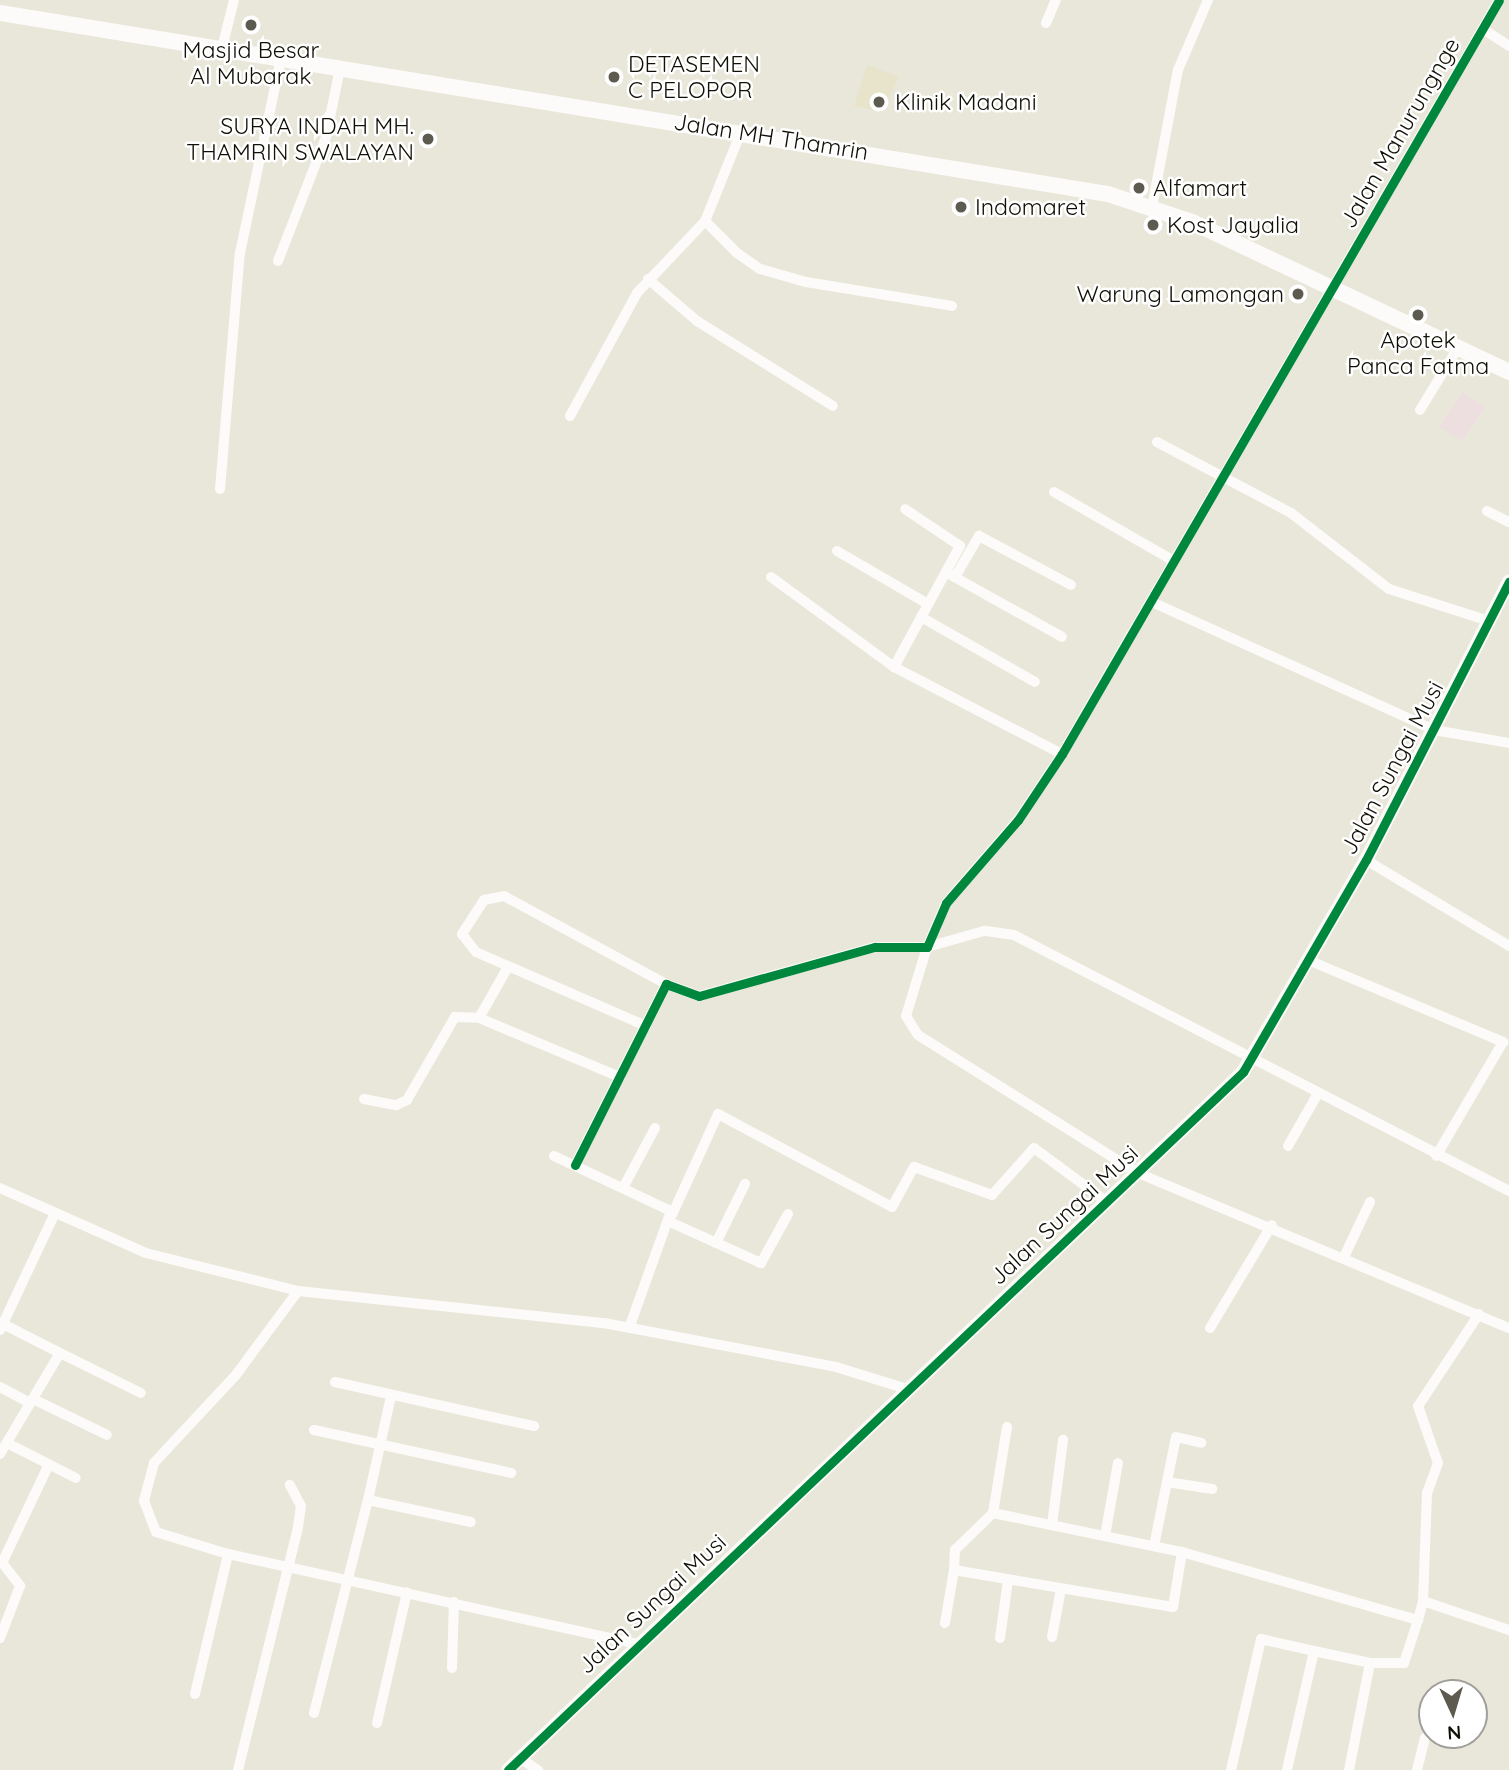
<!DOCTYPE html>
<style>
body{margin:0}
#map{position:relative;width:1509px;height:1770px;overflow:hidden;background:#e9e7d9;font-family:Quicksand,sans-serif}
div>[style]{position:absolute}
.built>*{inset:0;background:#e8e4cb}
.education>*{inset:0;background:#eddfe0}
.minor>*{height:10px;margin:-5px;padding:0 5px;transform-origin:5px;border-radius:5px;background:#fcfbf9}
.tertiary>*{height:14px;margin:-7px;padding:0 7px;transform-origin:7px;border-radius:7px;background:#fcfbf9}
.secondary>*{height:16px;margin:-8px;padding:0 8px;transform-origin:8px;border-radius:8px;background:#fcfbf9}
.cycleway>*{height:9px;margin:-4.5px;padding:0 4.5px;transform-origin:4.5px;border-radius:4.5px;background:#00873e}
.dots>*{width:19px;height:19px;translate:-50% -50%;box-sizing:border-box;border:4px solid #fff;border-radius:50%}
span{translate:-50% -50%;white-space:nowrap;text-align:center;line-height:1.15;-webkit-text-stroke:5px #fff;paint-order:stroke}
.poi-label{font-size:23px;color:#111007}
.left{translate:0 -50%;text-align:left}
.right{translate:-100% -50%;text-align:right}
.street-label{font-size:23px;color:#111007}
.north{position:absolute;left:1418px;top:1679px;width:70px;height:70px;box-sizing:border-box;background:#fff;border:2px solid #a09f9c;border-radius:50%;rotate:176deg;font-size:19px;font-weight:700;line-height:28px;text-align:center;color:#111007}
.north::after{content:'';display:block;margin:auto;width:24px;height:32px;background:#5d5b50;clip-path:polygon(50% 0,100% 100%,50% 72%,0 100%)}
</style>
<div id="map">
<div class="built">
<i style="clip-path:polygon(867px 65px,899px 77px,882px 112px,854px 106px)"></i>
</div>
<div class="education">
<i style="clip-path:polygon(1463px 392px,1486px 407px,1462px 441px,1439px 427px)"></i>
</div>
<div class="minor">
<i style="left:1046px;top:23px;width:25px;rotate:-67deg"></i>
<i style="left:1483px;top:29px;width:31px;rotate:33deg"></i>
<i style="left:222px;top:48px;width:49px;rotate:-76deg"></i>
<i style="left:741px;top:132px;width:96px;rotate:112deg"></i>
<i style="left:705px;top:221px;width:45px;rotate:45deg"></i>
<i style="left:737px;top:253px;width:28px;rotate:35deg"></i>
<i style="left:760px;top:269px;width:48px;rotate:15.8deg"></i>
<i style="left:806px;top:282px;width:148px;rotate:9.3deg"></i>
<i style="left:1152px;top:207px;width:139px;rotate:-79.3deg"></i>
<i style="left:1178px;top:70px;width:76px;rotate:-66.8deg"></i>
<i style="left:278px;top:261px;width:133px;rotate:-68.8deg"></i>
<i style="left:326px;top:137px;width:70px;rotate:-78.5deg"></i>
<i style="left:648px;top:279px;width:65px;rotate:40.6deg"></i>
<i style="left:697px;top:321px;width:160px;rotate:32deg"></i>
<i style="left:1420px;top:410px;width:75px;rotate:-58.6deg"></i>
<i style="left:570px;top:416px;width:140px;rotate:-61.4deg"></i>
<i style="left:637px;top:293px;width:99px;rotate:-46.6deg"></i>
<i style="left:1157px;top:442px;width:152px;rotate:27.9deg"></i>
<i style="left:1291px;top:513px;width:124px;rotate:37.8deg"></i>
<i style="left:1389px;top:589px;width:105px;rotate:17.7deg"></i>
<i style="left:220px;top:489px;width:237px;rotate:-85.2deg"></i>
<i style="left:240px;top:253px;width:199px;rotate:-78.1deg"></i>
<i style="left:1054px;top:492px;width:138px;rotate:29.9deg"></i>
<i style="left:1487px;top:511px;width:25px;rotate:27deg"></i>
<i style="left:837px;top:551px;width:105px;rotate:30.2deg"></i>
<i style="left:949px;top:574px;width:129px;rotate:29.1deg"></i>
<i style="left:771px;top:577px;width:152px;rotate:36.2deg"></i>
<i style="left:894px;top:667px;width:189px;rotate:27.4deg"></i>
<i style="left:955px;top:577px;width:48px;rotate:-59.7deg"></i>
<i style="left:979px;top:536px;width:104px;rotate:28deg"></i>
<i style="left:1152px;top:602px;width:310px;rotate:24.4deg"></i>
<i style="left:1434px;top:730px;width:76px;rotate:9.8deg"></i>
<i style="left:921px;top:617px;width:131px;rotate:29.7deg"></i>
<i style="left:894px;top:667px;width:138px;rotate:-61.4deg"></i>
<i style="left:960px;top:546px;width:66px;rotate:-146.1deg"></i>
<i style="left:1366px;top:860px;width:167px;rotate:31deg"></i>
<i style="left:1308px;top:960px;width:212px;rotate:22.8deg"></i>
<i style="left:1503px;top:1042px;width:132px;rotate:120.4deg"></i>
<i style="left:479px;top:1018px;width:59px;rotate:-60.4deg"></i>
<i style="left:646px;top:1026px;width:185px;rotate:-156.5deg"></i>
<i style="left:476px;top:952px;width:23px;rotate:-128deg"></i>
<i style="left:462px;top:934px;width:40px;rotate:-57.1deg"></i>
<i style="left:484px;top:900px;width:20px;rotate:-11deg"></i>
<i style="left:504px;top:896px;width:184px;rotate:28.5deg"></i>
<i style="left:364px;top:1099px;width:33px;rotate:11deg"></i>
<i style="left:396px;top:1105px;width:12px;rotate:-24deg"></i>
<i style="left:407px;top:1100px;width:96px;rotate:-60deg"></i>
<i style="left:455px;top:1017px;width:24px;rotate:2deg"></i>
<i style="left:479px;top:1018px;width:153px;rotate:22.7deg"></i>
<i style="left:1288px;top:1146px;width:59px;rotate:-60.4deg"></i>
<i style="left:554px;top:1156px;width:129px;rotate:25.2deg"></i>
<i style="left:671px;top:1211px;width:124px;rotate:109.7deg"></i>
<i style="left:575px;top:1165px;width:203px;rotate:-63.3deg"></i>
<i style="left:666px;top:984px;width:35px;rotate:20deg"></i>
<i style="left:699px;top:996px;width:183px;rotate:-15.6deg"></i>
<i style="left:875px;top:947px;width:52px"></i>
<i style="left:927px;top:947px;width:48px;rotate:-66.6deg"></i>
<i style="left:946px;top:903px;width:110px;rotate:-49.1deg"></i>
<i style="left:1018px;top:820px;width:79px;rotate:-56.3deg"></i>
<i style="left:1062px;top:754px;width:871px;rotate:-59.9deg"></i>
<i style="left:0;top:1188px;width:160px;rotate:24deg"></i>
<i style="left:146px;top:1253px;width:157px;rotate:14deg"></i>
<i style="left:298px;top:1291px;width:308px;rotate:6deg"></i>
<i style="left:604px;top:1323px;width:236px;rotate:10.7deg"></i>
<i style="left:836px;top:1367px;width:74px;rotate:17.2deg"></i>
<i style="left:623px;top:1188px;width:68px;rotate:-61.9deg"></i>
<i style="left:1509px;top:1191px;width:557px;rotate:-152.65deg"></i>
<i style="left:1014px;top:935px;width:30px;rotate:-172deg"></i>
<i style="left:984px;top:931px;width:59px;rotate:164.3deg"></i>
<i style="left:927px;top:947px;width:72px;rotate:106.9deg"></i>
<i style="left:906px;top:1016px;width:22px;rotate:58deg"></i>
<i style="left:918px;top:1035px;width:260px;rotate:32.1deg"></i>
<i style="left:1138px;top:1173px;width:402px;rotate:22.7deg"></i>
<i style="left:672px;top:1215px;width:111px;rotate:-65.5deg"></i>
<i style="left:718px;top:1114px;width:197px;rotate:28.1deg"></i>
<i style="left:892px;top:1207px;width:46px;rotate:-61.2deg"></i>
<i style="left:914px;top:1167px;width:83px;rotate:19.7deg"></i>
<i style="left:992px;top:1195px;width:63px;rotate:-48.2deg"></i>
<i style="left:1034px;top:1148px;width:91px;rotate:36.5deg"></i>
<i style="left:670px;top:1222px;width:100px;rotate:24.3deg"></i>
<i style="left:761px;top:1263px;width:56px;rotate:-61.1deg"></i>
<i style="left:716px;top:1243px;width:66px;rotate:-63.8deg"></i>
<i style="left:1344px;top:1257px;width:61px;rotate:-64.7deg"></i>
<i style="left:298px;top:1291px;width:106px;rotate:126.5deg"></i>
<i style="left:235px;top:1376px;width:119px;rotate:133deg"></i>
<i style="left:154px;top:1463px;width:39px;rotate:105deg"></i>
<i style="left:144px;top:1501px;width:33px;rotate:69deg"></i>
<i style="left:156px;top:1532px;width:75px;rotate:17deg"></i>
<i style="left:228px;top:1554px;width:419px;rotate:12.4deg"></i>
<i style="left:1479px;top:1314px;width:110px;rotate:123.5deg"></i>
<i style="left:1418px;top:1406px;width:60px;rotate:70.7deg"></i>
<i style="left:1438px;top:1463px;width:32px;rotate:110deg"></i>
<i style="left:1427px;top:1493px;width:108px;rotate:92.1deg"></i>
<i style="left:1423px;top:1601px;width:91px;rotate:18.6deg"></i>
<i style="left:1210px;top:1328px;width:120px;rotate:-59deg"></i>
<i style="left:0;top:1330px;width:127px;rotate:-64.8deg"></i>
<i style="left:60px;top:1353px;width:90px;rotate:26.3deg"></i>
<i style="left:335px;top:1382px;width:204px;rotate:12.5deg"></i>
<i style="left:0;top:1387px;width:34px;rotate:28deg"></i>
<i style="left:33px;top:1399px;width:82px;rotate:25.9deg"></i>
<i style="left:1007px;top:1427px;width:87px;rotate:99.2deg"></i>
<i style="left:993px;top:1513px;width:53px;rotate:135.8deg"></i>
<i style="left:955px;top:1550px;width:20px;rotate:93deg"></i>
<i style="left:954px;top:1570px;width:222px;rotate:9.6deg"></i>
<i style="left:1173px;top:1607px;width:56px;rotate:-80.7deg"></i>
<i style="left:314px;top:1430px;width:202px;rotate:12.3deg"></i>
<i style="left:7px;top:1443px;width:77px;rotate:26.9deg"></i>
<i style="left:0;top:1454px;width:117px;rotate:-59.3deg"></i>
<i style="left:60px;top:1353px;width:64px;rotate:-153deg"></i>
<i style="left:1167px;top:1482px;width:46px;rotate:8.8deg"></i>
<i style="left:368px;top:1500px;width:107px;rotate:-77.5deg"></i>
<i style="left:993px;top:1513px;width:193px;rotate:11.7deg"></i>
<i style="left:1182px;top:1552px;width:246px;rotate:16.1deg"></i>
<i style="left:1418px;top:1620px;width:20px;rotate:-75deg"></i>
<i style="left:1052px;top:1525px;width:86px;rotate:-82.6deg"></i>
<i style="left:1105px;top:1536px;width:74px;rotate:-79.9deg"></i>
<i style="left:1154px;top:1546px;width:111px;rotate:-78.6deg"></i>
<i style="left:1176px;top:1437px;width:26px;rotate:13deg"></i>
<i style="left:0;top:1560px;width:33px;rotate:52deg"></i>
<i style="left:20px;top:1586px;width:56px;rotate:111deg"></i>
<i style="left:3px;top:1561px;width:107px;rotate:-64.6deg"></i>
<i style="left:945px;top:1623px;width:54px;rotate:-80.4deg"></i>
<i style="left:1052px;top:1637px;width:49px;rotate:-79.4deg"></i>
<i style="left:1000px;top:1638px;width:59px;rotate:-82.1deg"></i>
<i style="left:1314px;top:1651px;width:57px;rotate:12.1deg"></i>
<i style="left:1370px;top:1663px;width:109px;rotate:101.1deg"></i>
<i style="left:1370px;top:1663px;width:34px"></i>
<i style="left:1404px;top:1663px;width:45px;rotate:-72deg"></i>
<i style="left:452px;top:1668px;width:66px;rotate:-88.3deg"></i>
<i style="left:195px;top:1694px;width:144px;rotate:-76.7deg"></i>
<i style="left:314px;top:1713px;width:220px;rotate:-75.8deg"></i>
<i style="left:368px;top:1500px;width:105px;rotate:12.1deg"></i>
<i style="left:377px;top:1723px;width:134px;rotate:-77.1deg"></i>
<i style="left:520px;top:1758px;width:22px;rotate:34deg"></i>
<i style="left:238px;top:1770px;width:250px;rotate:-76.1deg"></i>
<i style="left:298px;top:1527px;width:21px;rotate:-82deg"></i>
<i style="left:301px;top:1506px;width:24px;rotate:-118deg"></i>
<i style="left:1231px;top:1770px;width:134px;rotate:-77.1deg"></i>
<i style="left:1261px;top:1639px;width:54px;rotate:12.8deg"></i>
<i style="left:1314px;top:1651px;width:122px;rotate:102.8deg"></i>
<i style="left:1417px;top:1770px;width:33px;rotate:-76deg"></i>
</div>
<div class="tertiary">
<i style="left:508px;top:1770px;width:1014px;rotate:-43.52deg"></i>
<i style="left:1243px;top:1072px;width:245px;rotate:-59.9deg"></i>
<i style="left:1366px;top:860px;width:313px;rotate:-62.8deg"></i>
</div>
<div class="secondary">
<i style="left:0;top:13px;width:1123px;rotate:9.28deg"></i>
<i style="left:1108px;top:194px;width:89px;rotate:18.4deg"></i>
<i style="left:1192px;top:222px;width:351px;rotate:25.3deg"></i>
</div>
<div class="cycleway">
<i style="left:575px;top:1165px;width:203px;rotate:-63.3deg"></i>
<i style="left:666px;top:984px;width:35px;rotate:20deg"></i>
<i style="left:699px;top:996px;width:183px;rotate:-15.6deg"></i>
<i style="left:875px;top:947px;width:52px"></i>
<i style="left:927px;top:947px;width:48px;rotate:-66.6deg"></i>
<i style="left:946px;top:903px;width:110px;rotate:-49.1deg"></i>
<i style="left:1018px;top:820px;width:79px;rotate:-56.3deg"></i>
<i style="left:1062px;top:754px;width:871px;rotate:-59.9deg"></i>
<i style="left:508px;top:1770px;width:1014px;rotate:-43.52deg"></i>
<i style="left:1243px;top:1072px;width:245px;rotate:-59.9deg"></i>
<i style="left:1366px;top:860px;width:313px;rotate:-62.8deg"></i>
</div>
<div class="dots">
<i style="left:251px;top:25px;background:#5d5b50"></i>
<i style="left:614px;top:77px;background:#5d5b50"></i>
<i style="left:879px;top:102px;background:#5d5b50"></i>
<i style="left:428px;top:139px;background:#5d5b50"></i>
<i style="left:1139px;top:188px;background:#5d5b50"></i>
<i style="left:961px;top:207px;background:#5d5b50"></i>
<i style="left:1153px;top:225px;background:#5d5b50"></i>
<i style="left:1298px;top:294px;background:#5d5b50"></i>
<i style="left:1418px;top:315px;background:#5d5b50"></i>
</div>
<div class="poi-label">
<span style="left:251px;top:63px">Masjid Besar<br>Al Mubarak</span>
<span class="left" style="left:628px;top:77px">DETASEMEN<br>C PELOPOR</span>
<span class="left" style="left:895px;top:102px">Klinik Madani</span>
<span class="right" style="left:414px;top:139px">SURYA INDAH MH.<br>THAMRIN SWALAYAN</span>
<span class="left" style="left:1153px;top:188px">Alfamart</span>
<span class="left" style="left:975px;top:207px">Indomaret</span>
<span class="left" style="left:1167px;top:225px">Kost Jayalia</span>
<span class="right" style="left:1284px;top:294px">Warung Lamongan</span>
<span style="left:1418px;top:353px">Apotek<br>Panca Fatma</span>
</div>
<div class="street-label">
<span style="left:1400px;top:133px;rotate:-60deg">Jalan Manurungnge</span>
<span style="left:771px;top:137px;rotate:9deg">Jalan MH Thamrin</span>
<span style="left:1392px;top:768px;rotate:-62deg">Jalan Sungai Musi</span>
<span style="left:1064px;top:1215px;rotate:-43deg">Jalan Sungai Musi</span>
<span style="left:652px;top:1604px;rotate:-43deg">Jalan Sungai Musi</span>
</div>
<div class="north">N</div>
</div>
